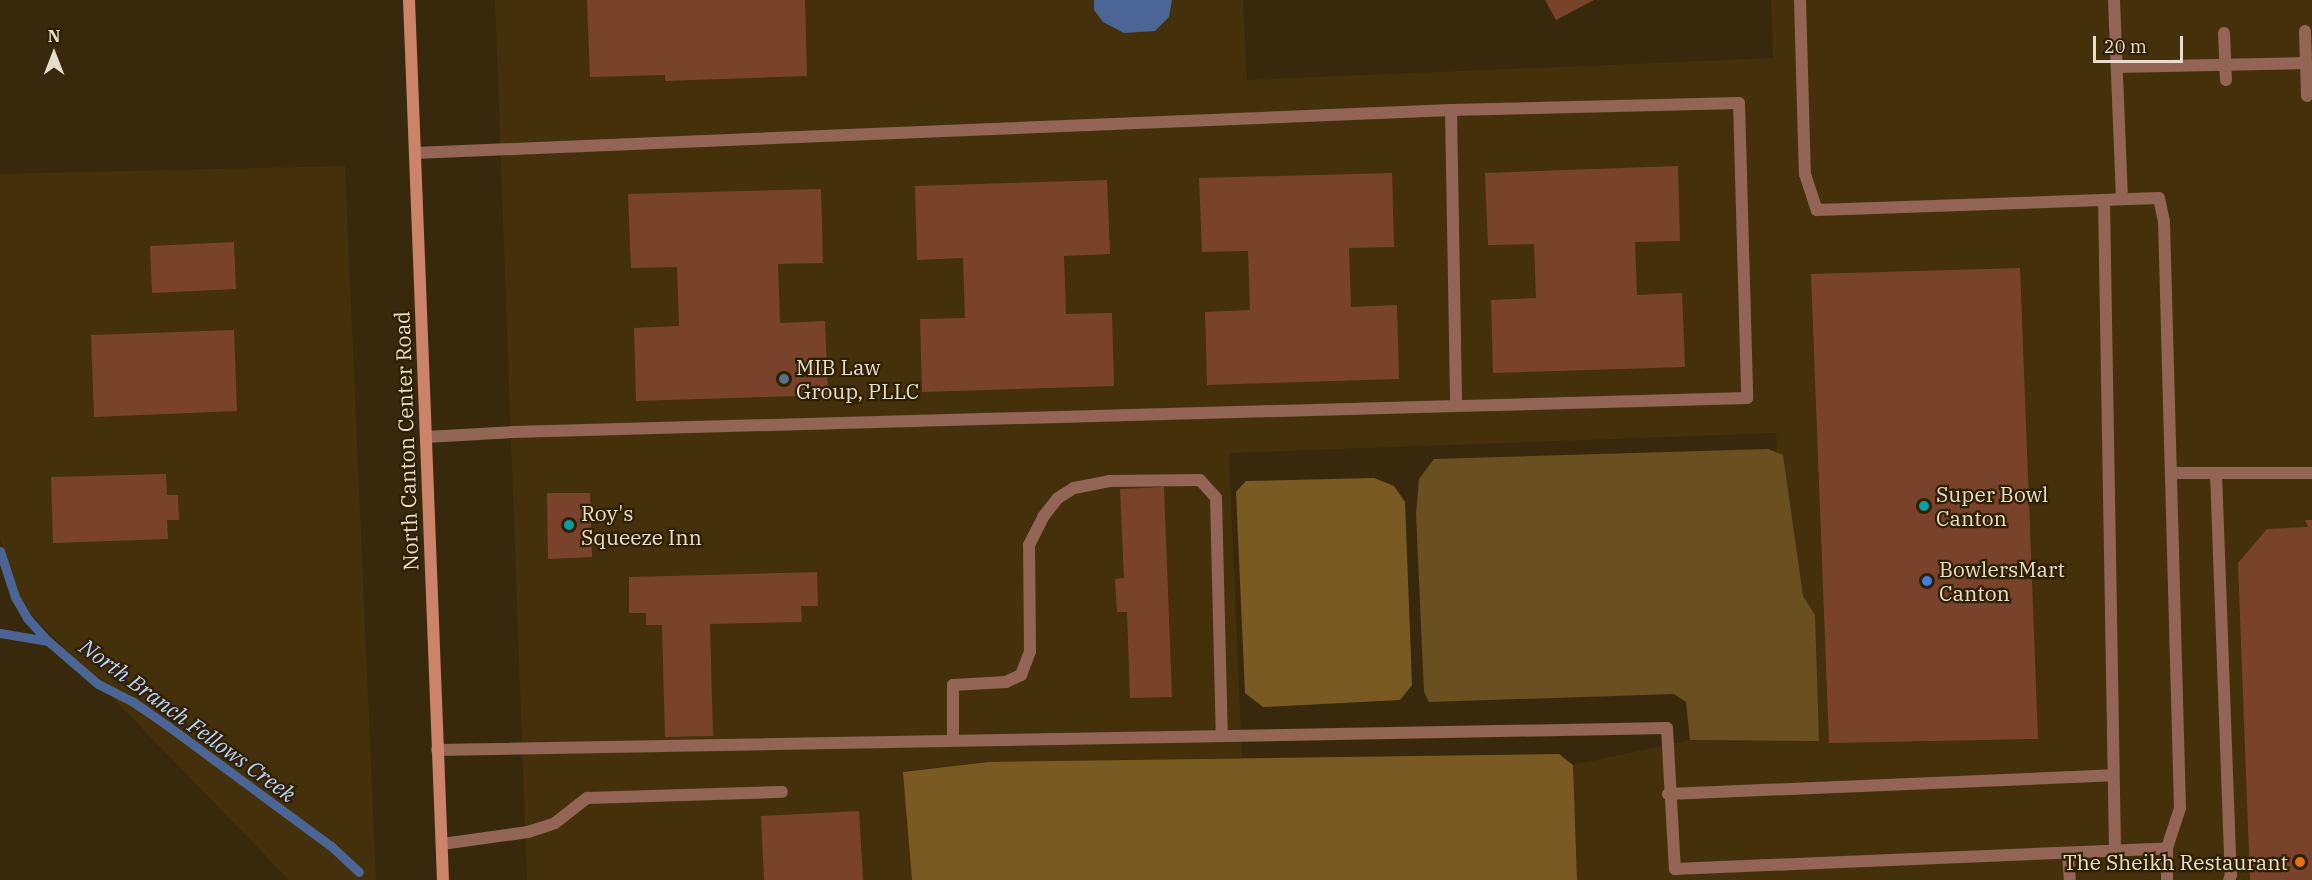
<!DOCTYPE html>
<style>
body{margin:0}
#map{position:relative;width:2312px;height:880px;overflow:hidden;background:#39290c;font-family:"IBM Plex Serif",serif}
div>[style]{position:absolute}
.built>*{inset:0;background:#44300a}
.green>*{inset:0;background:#6a4f21}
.forest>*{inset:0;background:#7a5a23}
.water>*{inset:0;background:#4b6696}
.stream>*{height:9px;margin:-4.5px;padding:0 4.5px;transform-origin:4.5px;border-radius:4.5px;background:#4b6696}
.building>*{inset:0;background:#79432b}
.lane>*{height:12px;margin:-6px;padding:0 6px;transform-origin:6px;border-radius:6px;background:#926554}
.secondary>*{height:12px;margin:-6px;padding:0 6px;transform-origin:6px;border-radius:6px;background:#cb8469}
.dots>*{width:16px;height:16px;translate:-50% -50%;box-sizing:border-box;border:3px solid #2f1f03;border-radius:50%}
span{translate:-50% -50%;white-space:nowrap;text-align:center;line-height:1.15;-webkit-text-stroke:4.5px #2f1f03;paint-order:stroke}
.poi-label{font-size:21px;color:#e7ddcd}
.left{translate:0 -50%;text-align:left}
.right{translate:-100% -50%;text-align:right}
.street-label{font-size:21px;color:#e7ddcd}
.water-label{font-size:22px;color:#b7d1fd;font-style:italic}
.north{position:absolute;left:24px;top:24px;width:60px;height:60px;-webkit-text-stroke:4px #2f1f03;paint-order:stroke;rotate:0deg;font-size:16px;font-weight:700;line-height:24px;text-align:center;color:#e7ddcd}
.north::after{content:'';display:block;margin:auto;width:21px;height:27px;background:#e7ddcd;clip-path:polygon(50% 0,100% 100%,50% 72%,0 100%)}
.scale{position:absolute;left:2093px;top:36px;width:90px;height:27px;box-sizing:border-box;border:3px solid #e7ddcd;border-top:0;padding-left:8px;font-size:18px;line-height:21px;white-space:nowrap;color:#e7ddcd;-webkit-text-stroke:4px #2f1f03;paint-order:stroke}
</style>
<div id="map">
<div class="built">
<i style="clip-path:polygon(495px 0,1243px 0,1247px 80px,1773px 58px,1771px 0,2312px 0,2312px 880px,1577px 880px,1573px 765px,1690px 740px,1736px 742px,1789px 739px,1776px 433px,1229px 453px,1242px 758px,988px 762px,904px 771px,912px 880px,527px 880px)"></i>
<i style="clip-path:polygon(345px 166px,376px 880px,289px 880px,15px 597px,0 538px,0 174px)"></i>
</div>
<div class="green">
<i style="clip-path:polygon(1768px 449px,1783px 455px,1803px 596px,1815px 615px,1819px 741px,1690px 740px,1686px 702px,1674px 694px,1429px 702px,1424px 692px,1416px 514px,1419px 479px,1434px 459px)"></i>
</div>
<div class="forest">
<i style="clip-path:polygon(1374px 478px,1394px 486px,1405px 502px,1412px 685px,1400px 700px,1263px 707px,1245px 693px,1236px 492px,1246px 481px)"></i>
<i style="clip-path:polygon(1559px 754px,1573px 765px,1577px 880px,912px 880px,903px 772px,988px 762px)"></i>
</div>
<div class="water">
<i style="clip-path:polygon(1094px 0,1172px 0,1169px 17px,1155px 31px,1124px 33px,1103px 22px,1094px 10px)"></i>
</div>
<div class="stream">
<i style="left:0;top:551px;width:48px;rotate:71.9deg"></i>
<i style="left:15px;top:597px;width:24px;rotate:60deg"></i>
<i style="left:27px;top:618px;width:31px;rotate:48deg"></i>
<i style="left:48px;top:641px;width:66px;rotate:40.7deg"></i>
<i style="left:98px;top:684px;width:38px;rotate:27deg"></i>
<i style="left:132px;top:701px;width:44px;rotate:34.8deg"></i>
<i style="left:168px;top:726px;width:202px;rotate:36.4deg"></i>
<i style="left:331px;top:846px;width:38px;rotate:43deg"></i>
<i style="left:0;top:633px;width:49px;rotate:9.5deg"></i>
</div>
<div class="building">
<i style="clip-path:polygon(587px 0,805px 0,807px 76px,665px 81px,665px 75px,590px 77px)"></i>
<i style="clip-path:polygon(1545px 0,1594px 0,1556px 20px)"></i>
<i style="clip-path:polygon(1678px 166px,1680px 241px,1635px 242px,1637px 295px,1682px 293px,1685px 367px,1493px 373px,1491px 300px,1536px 298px,1534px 244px,1488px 245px,1485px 173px)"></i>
<i style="clip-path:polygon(1392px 173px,1394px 247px,1349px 248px,1351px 307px,1397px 305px,1399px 379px,1207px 385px,1205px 312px,1250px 310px,1248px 251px,1202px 252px,1199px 178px)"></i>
<i style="clip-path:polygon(1107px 180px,1110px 254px,1064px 256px,1066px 314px,1112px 313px,1114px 386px,922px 392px,920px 319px,965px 318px,963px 258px,917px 260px,915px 186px)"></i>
<i style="clip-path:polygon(821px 189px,823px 263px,778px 264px,780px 323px,825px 321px,828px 395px,636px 401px,634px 328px,679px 326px,677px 267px,631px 268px,628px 194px)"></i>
<i style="clip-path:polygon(234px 242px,236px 289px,152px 293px,150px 246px)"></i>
<i style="clip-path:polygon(2020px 268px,2038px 739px,1829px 743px,1811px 274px)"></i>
<i style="clip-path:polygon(234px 330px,237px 411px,94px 417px,91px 335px)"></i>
<i style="clip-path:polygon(166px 474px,167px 495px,178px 495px,179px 520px,167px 520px,168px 539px,53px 543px,51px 477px)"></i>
<i style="clip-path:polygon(1164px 487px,1172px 697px,1130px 698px,1127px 612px,1117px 612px,1115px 579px,1124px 578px,1120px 489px)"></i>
<i style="clip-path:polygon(547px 493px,590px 493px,592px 557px,548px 559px)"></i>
<i style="clip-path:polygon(2305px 520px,2312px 520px,2312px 880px,2250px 880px,2238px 563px,2267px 529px,2308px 527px)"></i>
<i style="clip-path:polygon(817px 572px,818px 606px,801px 606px,802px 622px,710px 624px,713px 736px,665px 737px,662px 625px,646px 625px,646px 613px,629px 613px,629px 577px)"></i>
<i style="clip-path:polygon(859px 811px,863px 880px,764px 880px,761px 816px)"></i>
</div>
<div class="lane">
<i style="left:1800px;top:0;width:174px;rotate:88.4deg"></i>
<i style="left:1805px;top:174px;width:38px;rotate:72deg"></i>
<i style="left:1817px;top:210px;width:342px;rotate:-2deg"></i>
<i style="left:2159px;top:198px;width:24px;rotate:78deg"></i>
<i style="left:2164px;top:221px;width:587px;rotate:88.44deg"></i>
<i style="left:2180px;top:808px;width:42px;rotate:108deg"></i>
<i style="left:2167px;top:848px;width:32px;rotate:90deg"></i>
<i style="left:2114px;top:0;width:199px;rotate:87.7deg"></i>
<i style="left:2305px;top:31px;width:65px;rotate:88.2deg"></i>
<i style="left:2224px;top:33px;width:47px;rotate:87.6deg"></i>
<i style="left:2117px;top:67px;width:189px;rotate:-1.2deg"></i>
<i style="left:1451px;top:110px;width:288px;rotate:-1.4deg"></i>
<i style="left:1739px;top:103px;width:295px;rotate:88.4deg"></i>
<i style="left:1747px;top:398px;width:291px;rotate:178.4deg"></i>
<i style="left:415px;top:153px;width:1037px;rotate:-2.38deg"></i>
<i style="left:1451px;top:110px;width:296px;rotate:89deg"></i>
<i style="left:1456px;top:406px;width:943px;rotate:178.42deg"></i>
<i style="left:513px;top:432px;width:87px;rotate:176.7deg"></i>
<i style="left:2104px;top:200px;width:650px;rotate:89.03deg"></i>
<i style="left:2173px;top:473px;width:139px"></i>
<i style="left:2216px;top:473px;width:402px;rotate:87.9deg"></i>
<i style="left:2231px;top:875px;width:5px;rotate:112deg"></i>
<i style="left:953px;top:740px;width:55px;rotate:-90deg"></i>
<i style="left:953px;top:685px;width:53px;rotate:-3.2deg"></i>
<i style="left:1006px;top:682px;width:17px;rotate:-25deg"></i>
<i style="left:1021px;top:675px;width:25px;rotate:-69deg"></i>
<i style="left:1030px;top:652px;width:107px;rotate:-90.5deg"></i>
<i style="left:1029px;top:545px;width:31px;rotate:-63deg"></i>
<i style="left:1043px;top:517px;width:24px;rotate:-52deg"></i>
<i style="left:1058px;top:498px;width:19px;rotate:-32deg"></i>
<i style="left:1074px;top:488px;width:36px;rotate:-11deg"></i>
<i style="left:1109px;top:481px;width:91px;rotate:-0.6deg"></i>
<i style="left:1200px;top:480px;width:24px;rotate:48deg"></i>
<i style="left:1216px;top:498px;width:238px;rotate:88.6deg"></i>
<i style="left:437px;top:750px;width:1230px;rotate:-1.02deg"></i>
<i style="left:1667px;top:728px;width:141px;rotate:86.8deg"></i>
<i style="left:1675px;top:869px;width:492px;rotate:-2.4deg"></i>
<i style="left:1668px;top:794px;width:445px;rotate:-2.4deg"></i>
<i style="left:442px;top:844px;width:87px;rotate:-7.9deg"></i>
<i style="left:528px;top:832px;width:28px;rotate:-18deg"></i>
<i style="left:555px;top:823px;width:41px;rotate:-38deg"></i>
<i style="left:587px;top:798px;width:195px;rotate:-1.8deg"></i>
<i style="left:2068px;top:854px;width:26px;rotate:86deg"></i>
</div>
<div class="secondary">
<i style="left:409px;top:0;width:881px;rotate:87.79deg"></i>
</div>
<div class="dots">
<i style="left:784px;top:379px;background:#5c6f8a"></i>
<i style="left:1924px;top:506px;background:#0f9aa8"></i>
<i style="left:569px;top:525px;background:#0f9aa8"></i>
<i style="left:1927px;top:581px;background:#3f7fe0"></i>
<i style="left:2300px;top:862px;background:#e8710a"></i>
</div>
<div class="poi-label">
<span class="left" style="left:796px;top:379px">MIB Law<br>Group, PLLC</span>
<span class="left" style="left:1936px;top:506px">Super Bowl<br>Canton</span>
<span class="left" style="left:581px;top:525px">Roy's<br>Squeeze Inn</span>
<span class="left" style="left:1939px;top:581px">BowlersMart<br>Canton</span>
<span class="right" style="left:2288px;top:862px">The Sheikh Restaurant</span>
</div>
<div class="street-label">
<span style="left:406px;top:441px;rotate:-92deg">North Canton Center Road</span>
</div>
<div class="water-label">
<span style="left:188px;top:720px;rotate:36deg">North Branch Fellows Creek</span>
</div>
<div class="north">N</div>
<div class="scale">20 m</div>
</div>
